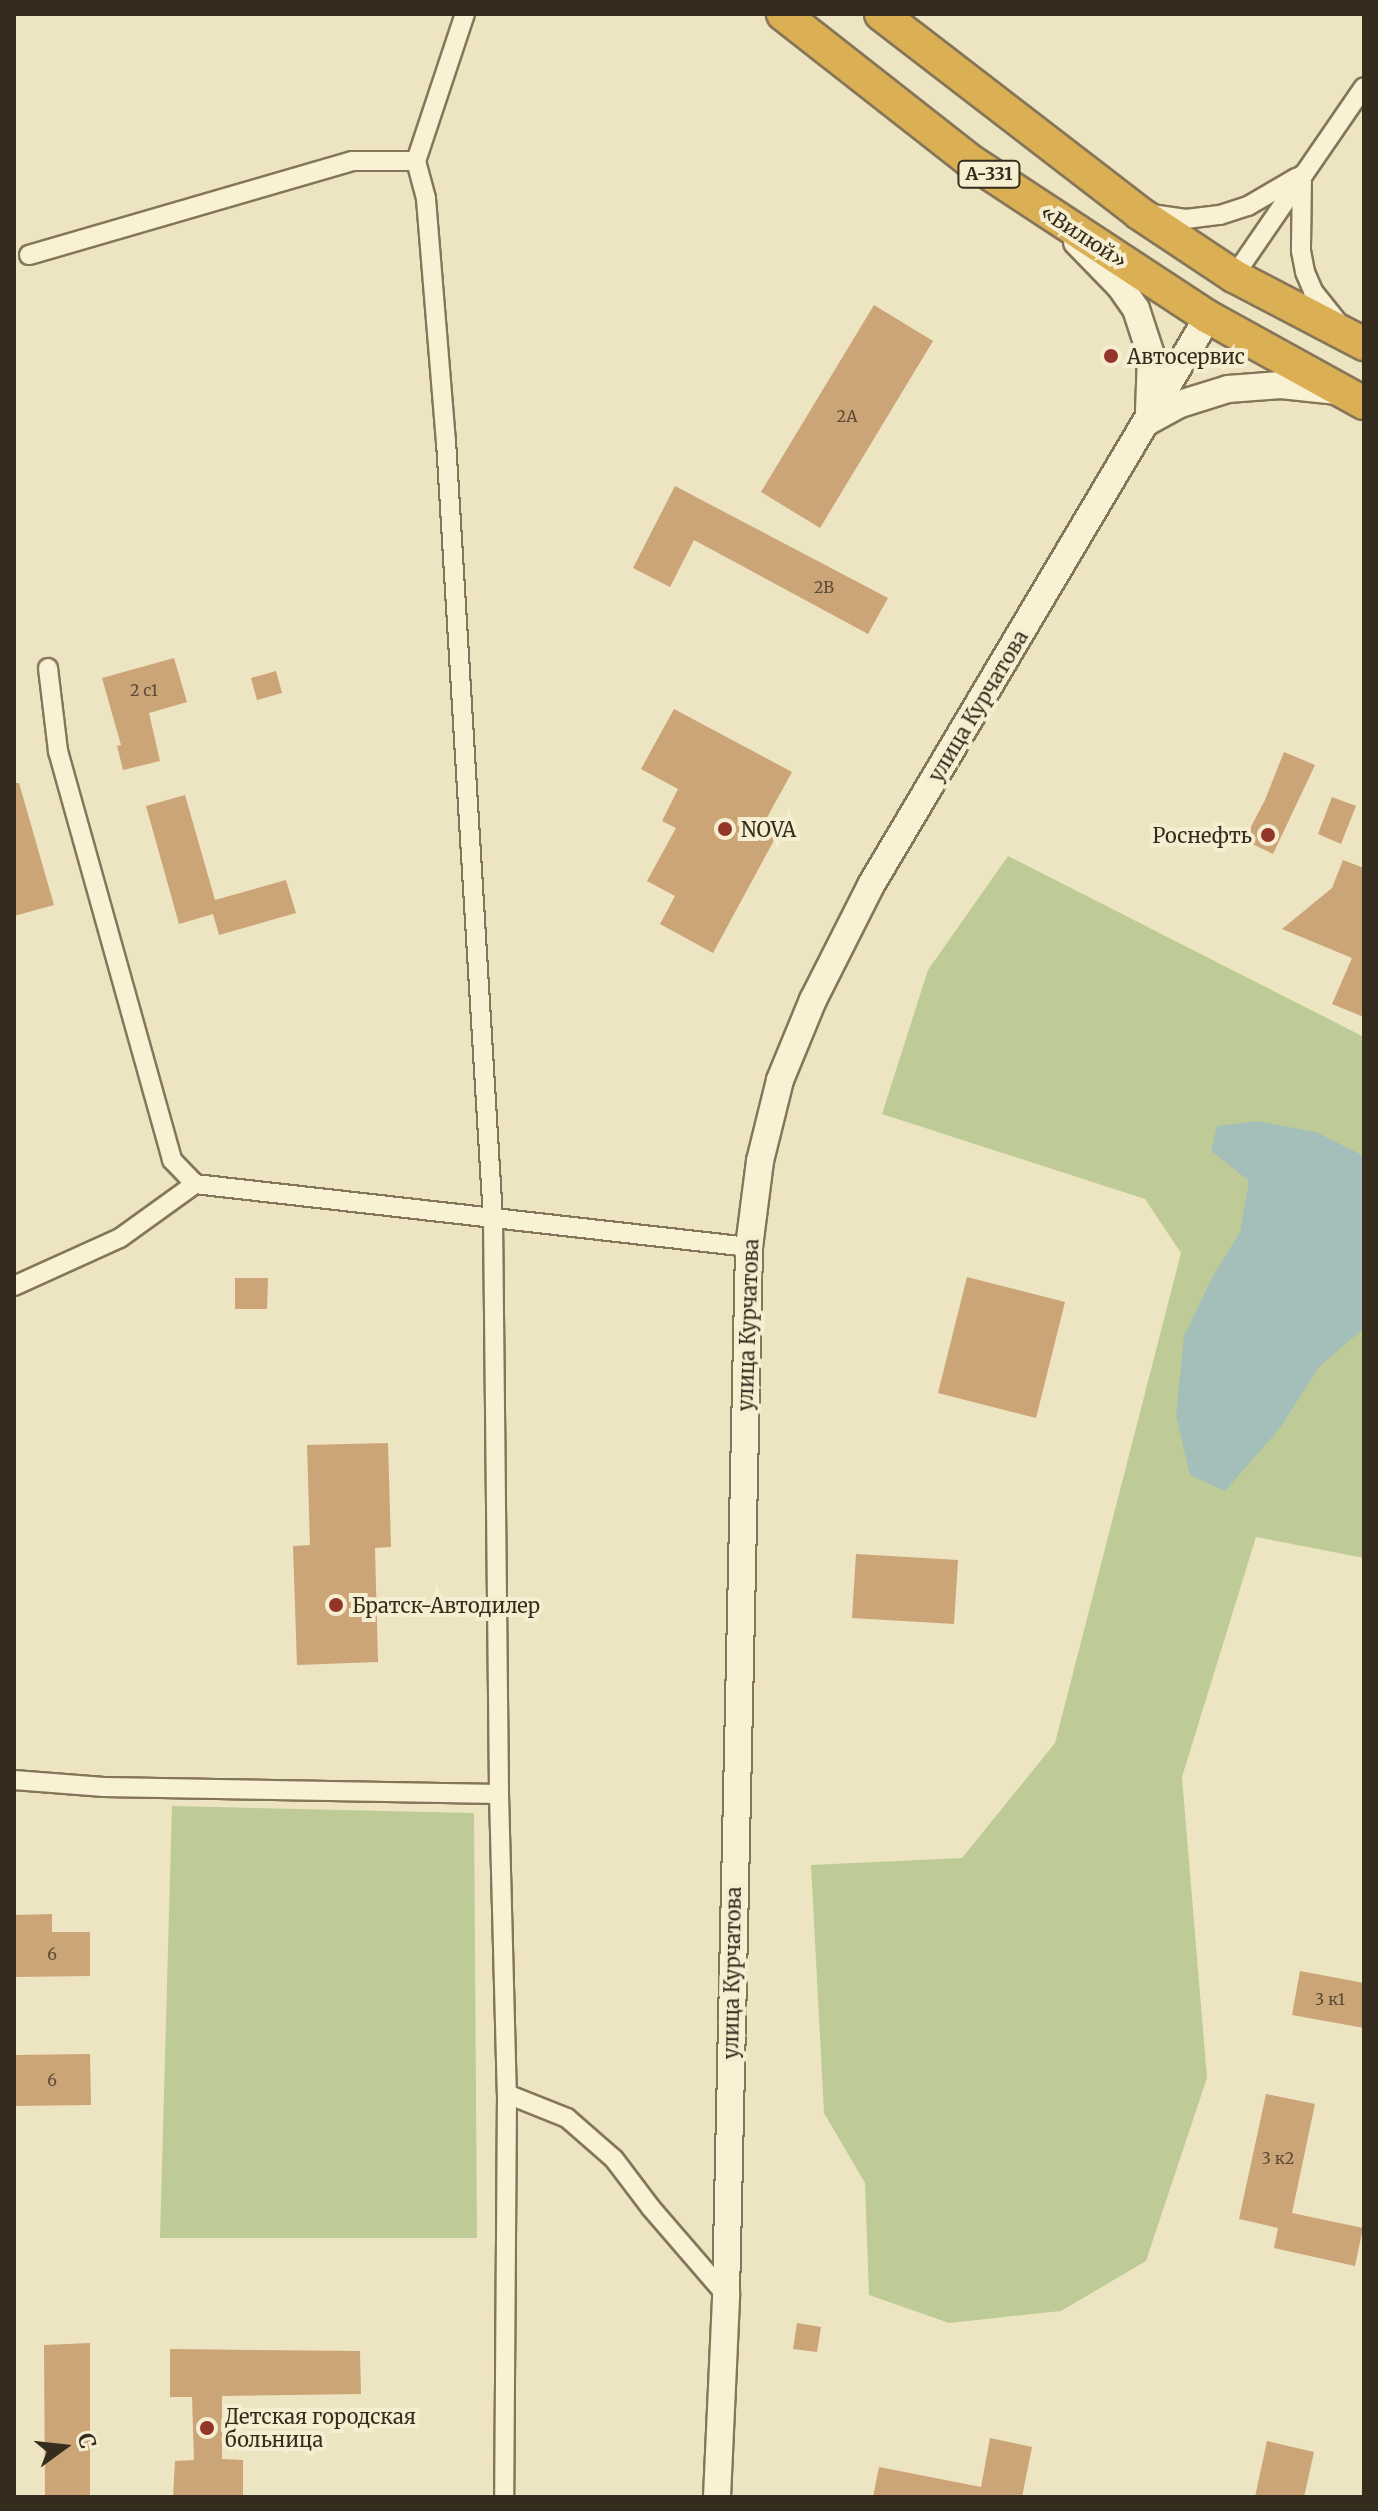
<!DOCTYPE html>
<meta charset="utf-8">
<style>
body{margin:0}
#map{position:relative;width:1378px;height:2511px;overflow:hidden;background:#ede5c1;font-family:Merriweather,serif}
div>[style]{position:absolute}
.green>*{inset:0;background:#becb96}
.water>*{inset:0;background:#a4bfba}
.building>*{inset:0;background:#cba478}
.roads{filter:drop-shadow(2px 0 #867659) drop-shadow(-2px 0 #867659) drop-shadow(0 2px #867659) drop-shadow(0 -2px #867659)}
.street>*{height:18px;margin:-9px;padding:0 9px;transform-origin:9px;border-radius:9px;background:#f8f1d4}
.secondary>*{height:26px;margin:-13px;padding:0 13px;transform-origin:13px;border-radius:13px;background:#f8f1d4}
.highway>*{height:32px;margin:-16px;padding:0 16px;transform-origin:16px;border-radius:16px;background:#dbaf53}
.dots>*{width:22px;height:22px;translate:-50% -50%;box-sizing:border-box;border:4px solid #f5eed1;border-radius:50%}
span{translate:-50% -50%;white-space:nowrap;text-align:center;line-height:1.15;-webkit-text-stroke:8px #f5eed1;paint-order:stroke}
.number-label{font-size:16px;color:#5b4a34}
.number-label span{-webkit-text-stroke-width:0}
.shield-label span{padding:2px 6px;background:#f5eed1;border:2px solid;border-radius:6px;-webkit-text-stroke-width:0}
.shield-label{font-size:18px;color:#362c1d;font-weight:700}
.street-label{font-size:20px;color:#362c1d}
.poi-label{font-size:20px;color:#362c1d}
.left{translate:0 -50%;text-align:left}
.right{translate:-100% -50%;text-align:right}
.frame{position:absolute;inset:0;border:16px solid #362c1d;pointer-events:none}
.north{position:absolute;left:24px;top:2407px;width:80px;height:80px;-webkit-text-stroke:6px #f5eed1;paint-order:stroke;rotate:75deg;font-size:22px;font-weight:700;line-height:32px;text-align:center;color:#362c1d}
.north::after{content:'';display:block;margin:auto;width:28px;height:36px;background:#362c1d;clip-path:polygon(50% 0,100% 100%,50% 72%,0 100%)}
</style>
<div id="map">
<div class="green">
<i style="clip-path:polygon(1008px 856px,1364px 1037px,1364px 1558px,1256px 1537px,1182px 1777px,1207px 2078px,1146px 2261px,1061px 2311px,949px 2323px,869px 2295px,865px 2183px,824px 2113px,811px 1865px,962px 1858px,1055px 1743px,1181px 1253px,1145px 1199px,882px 1114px,928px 970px)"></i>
<i style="clip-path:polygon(172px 1806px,474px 1813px,477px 2238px,160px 2238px)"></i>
</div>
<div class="water">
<i style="clip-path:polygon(1257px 1121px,1316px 1132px,1364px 1156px,1364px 1328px,1319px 1367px,1280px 1428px,1225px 1491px,1190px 1475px,1176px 1416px,1184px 1336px,1212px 1278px,1240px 1232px,1249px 1181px,1211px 1151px,1217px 1126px)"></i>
</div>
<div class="building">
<i style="clip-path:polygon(874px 305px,933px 341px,820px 528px,761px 492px)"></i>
<i style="clip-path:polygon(675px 486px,888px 598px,868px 634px,694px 540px,670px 587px,633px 568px)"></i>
<i style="clip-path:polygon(174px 658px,187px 702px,149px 713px,160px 761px,123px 770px,117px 746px,121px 745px,102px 678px)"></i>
<i style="clip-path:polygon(276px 671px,282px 693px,257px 700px,251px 678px)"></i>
<i style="clip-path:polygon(674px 709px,792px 772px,764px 823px,779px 831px,713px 953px,660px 924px,675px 896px,647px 881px,676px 828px,662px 821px,678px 789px,641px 769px)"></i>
<i style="clip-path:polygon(1284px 752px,1315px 765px,1273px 854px,1244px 840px,1265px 800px)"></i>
<i style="clip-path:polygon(14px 783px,19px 783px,54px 905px,14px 916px)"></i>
<i style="clip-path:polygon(185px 795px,215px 900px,286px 880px,296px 913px,219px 935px,213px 914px,179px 924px,146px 806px)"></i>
<i style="clip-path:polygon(1332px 797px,1356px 806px,1341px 844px,1318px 834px)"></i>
<i style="clip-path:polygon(1343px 860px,1364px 868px,1364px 1017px,1332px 1004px,1352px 958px,1282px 929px,1332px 888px)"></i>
<i style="clip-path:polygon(967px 1277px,1065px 1302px,1036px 1418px,938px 1393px)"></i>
<i style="clip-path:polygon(235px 1278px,268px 1278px,267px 1309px,235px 1309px)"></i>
<i style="clip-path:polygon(388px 1443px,391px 1547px,375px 1548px,378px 1662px,297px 1665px,293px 1546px,310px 1545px,307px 1445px)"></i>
<i style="clip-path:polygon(856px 1554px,958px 1560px,954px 1624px,852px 1618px)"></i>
<i style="clip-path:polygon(52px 1914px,52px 1932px,90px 1932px,90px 1976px,14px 1977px,14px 1915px)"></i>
<i style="clip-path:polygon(1300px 1971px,1364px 1983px,1364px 2028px,1292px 2015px)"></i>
<i style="clip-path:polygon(90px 2054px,91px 2105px,14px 2106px,14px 2055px)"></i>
<i style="clip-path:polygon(1266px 2094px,1315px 2104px,1292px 2213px,1363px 2228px,1355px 2266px,1274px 2248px,1278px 2228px,1239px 2219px)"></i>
<i style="clip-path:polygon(797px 2323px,821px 2327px,817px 2352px,793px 2349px)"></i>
<i style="clip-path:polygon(90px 2343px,90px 2497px,45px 2497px,44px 2345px)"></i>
<i style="clip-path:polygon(170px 2349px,360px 2351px,361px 2394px,222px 2396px,222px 2459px,243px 2460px,243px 2497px,173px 2497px,175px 2461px,194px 2460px,192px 2397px,170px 2397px)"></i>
<i style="clip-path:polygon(990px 2438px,1032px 2447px,1022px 2497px,873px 2497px,879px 2467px,981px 2487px)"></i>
<i style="clip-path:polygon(1267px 2441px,1314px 2452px,1304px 2497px,1255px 2497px)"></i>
</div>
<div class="roads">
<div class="street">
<i style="left:416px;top:161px;width:155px;rotate:-71.6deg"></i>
<i style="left:1302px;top:175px;width:76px;rotate:90.8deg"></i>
<i style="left:1301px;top:251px;width:21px;rotate:79deg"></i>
<i style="left:1305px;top:272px;width:21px;rotate:67deg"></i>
<i style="left:1313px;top:291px;width:43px;rotate:51.5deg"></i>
<i style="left:1151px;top:214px;width:35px;rotate:8deg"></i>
<i style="left:1186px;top:219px;width:34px;rotate:-7deg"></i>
<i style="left:1220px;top:215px;width:29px;rotate:-18deg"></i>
<i style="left:1248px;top:206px;width:56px;rotate:-30.3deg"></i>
<i style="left:29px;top:255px;width:336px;rotate:-16.2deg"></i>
<i style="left:352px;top:161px;width:64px"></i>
<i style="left:416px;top:161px;width:39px;rotate:75deg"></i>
<i style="left:426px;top:199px;width:243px;rotate:85.3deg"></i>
<i style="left:446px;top:441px;width:778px;rotate:86.54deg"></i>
<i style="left:493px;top:1218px;width:576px;rotate:89.4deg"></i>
<i style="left:499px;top:1794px;width:300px;rotate:88.5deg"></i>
<i style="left:507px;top:2094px;width:403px;rotate:90.4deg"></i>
<i style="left:1234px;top:276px;width:229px;rotate:-55.5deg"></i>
<i style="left:48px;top:668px;width:84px;rotate:83.1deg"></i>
<i style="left:58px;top:751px;width:425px;rotate:74.4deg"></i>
<i style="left:172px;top:1160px;width:33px;rotate:46deg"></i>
<i style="left:14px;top:1286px;width:116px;rotate:-24.4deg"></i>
<i style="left:120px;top:1238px;width:92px;rotate:-35.8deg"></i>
<i style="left:195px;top:1184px;width:558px;rotate:6.49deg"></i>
<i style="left:14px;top:1780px;width:90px;rotate:4.4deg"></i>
<i style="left:104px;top:1787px;width:395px;rotate:1deg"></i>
<i style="left:507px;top:2094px;width:65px;rotate:21.8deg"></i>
<i style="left:567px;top:2118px;width:62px;rotate:41.1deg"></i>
<i style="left:614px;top:2159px;width:61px;rotate:52.9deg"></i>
<i style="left:651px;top:2208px;width:115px;rotate:49.2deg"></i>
</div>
<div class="secondary">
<i style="left:1077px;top:242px;width:62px;rotate:45.7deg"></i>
<i style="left:1120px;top:286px;width:28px;rotate:55deg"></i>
<i style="left:1136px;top:309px;width:48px;rotate:71.9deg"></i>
<i style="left:1151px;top:355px;width:58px;rotate:92deg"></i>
<i style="left:1149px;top:421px;width:35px;rotate:-29deg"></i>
<i style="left:1180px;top:404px;width:50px;rotate:-17.4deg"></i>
<i style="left:1228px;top:389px;width:53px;rotate:-4.3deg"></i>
<i style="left:1281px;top:385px;width:57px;rotate:6deg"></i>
<i style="left:717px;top:2497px;width:202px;rotate:-87.4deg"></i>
<i style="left:726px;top:2295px;width:1048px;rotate:-88.74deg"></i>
<i style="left:749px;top:1247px;width:87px;rotate:-82.7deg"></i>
<i style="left:760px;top:1161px;width:83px;rotate:-76.1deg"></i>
<i style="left:780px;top:1080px;width:87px;rotate:-67.6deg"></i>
<i style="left:813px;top:1000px;width:129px;rotate:-63.2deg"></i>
<i style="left:871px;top:885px;width:660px;rotate:-59.32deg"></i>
</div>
<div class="highway">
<i style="left:783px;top:14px;width:236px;rotate:38.1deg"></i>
<i style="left:969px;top:160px;width:286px;rotate:33.3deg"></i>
<i style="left:1208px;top:317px;width:178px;rotate:28.9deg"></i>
<i style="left:881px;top:14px;width:326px;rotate:37.6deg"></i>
<i style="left:1139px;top:213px;width:114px;rotate:33.6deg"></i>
<i style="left:1234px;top:276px;width:147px;rotate:27.6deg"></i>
</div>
</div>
<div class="dots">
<i style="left:1111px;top:356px;background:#94352a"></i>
<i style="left:725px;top:829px;background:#94352a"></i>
<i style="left:1268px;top:835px;background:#94352a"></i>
<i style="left:336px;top:1605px;background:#94352a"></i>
<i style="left:207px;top:2428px;background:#94352a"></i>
</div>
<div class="number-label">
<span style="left:847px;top:416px">2А</span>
<span style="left:824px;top:587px">2В</span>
<span style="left:144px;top:690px">2 с1</span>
<span style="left:52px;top:1954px">6</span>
<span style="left:1330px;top:1999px">3 к1</span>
<span style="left:52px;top:2080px">6</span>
<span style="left:1278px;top:2158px">3 к2</span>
</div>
<div class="shield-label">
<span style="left:989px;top:174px">А-331</span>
</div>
<div class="street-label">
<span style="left:1084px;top:236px;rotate:33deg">«Вилюй»</span>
<span style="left:978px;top:706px;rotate:-59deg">улица Курчатова</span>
<span style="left:748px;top:1325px;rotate:-88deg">улица Курчатова</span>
<span style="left:732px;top:1973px;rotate:-89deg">улица Курчатова</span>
</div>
<div class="poi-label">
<span class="left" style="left:1127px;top:356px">Автосервис</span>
<span class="left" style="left:741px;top:829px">NOVA</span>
<span class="right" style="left:1252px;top:835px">Роснефть</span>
<span class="left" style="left:352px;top:1605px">Братск-Автодилер</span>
<span class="left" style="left:225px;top:2428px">Детская городская<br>больница</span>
</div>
<div class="frame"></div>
<div class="north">С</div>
</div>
